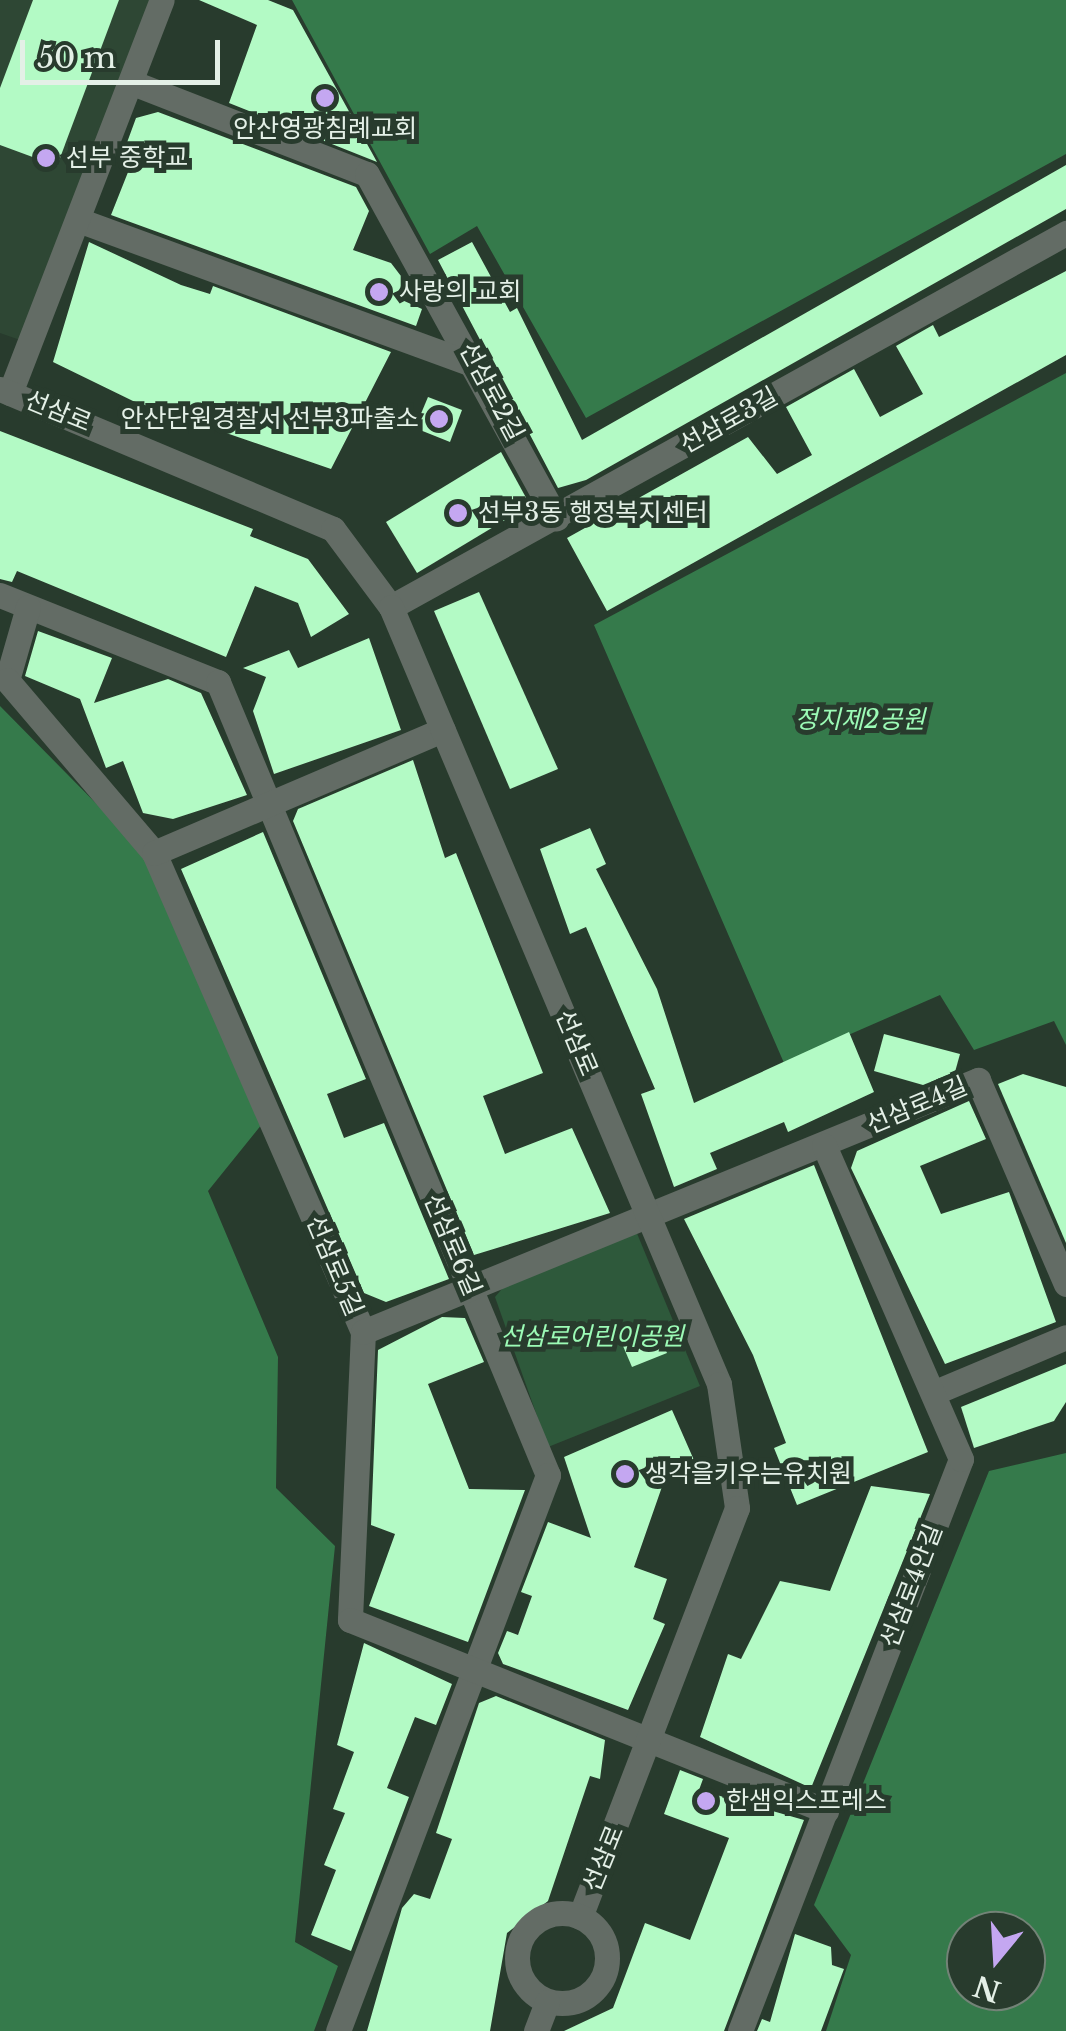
<!DOCTYPE html>
<meta charset="utf-8">
<style>
body{margin:0}
#map{position:relative;width:1066px;height:2031px;overflow:hidden;background:#283b2d;font-family:"Libre Baskerville","Noto Sans KR",serif}
div>[style]{position:absolute}
.built>*{inset:0;background:#2e4734}
.green>*{inset:0;background:#2e593b}
.forest>*{inset:0;background:#357a4b}
.building>*{inset:0;background:#b3fac5}
.minor>*{height:25px;margin:-12.5px;padding:0 12.5px;transform-origin:12.5px;border-radius:12.5px;background:#636c65}
.tertiary>*{height:25px;margin:-12.5px;padding:0 12.5px;transform-origin:12.5px;border-radius:12.5px;background:#636c65}
.tertiary>.ring{margin:-12.5px;padding:0;box-sizing:content-box;background:none;border:25px solid #636c65;border-radius:50%}
.dots>*{width:28px;height:28px;translate:-50% -50%;box-sizing:border-box;border:5px solid #283b2d;border-radius:50%}
span{translate:-50% -50%;white-space:nowrap;text-align:center;line-height:1.15;-webkit-text-stroke:10px #283b2d;paint-order:stroke}
.poi-label{font-size:25px;color:#e4f0e7}
.left{translate:0 -50%;text-align:left}
.right{translate:-100% -50%;text-align:right}
.street-label{font-size:25px;color:#e4f0e7}
.park-label{font-size:25px;color:#9cfbb6;font-style:italic}
.north{position:absolute;left:946px;top:1911px;width:100px;height:100px;box-sizing:border-box;background:#283b2d;border:2px solid #738377;border-radius:50%;rotate:198deg;font-size:28px;font-weight:700;line-height:40px;text-align:center;color:#e4f0e7}
.north::after{content:'';display:block;margin:auto;width:35px;height:45px;background:#c4a7f1;clip-path:polygon(50% 0,100% 100%,50% 72%,0 100%)}
.scale{position:absolute;left:20px;top:40px;width:200px;height:45px;box-sizing:border-box;border:5px solid #e4f0e7;border-top:0;padding-left:12px;font-size:30px;line-height:35px;white-space:nowrap;color:#e4f0e7;-webkit-text-stroke:8px #283b2d;paint-order:stroke}
</style>
<div id="map">
<div class="built">
<i style="clip-path:polygon(0 0,153px 0,20px 340px,0 333px)"></i>
</div>
<div class="green">
<i style="clip-path:polygon(636px 1231px,700px 1386px,548px 1447px,495px 1297px,507px 1283px)"></i>
</div>
<div class="forest">
<i style="clip-path:polygon(292px 0,1066px 0,1066px 154px,586px 418px,477px 226px,430px 254px)"></i>
<i style="clip-path:polygon(1066px 373px,1066px 1045px,1054px 1021px,974px 1050px,940px 995px,784px 1063px,594px 625px)"></i>
<i style="clip-path:polygon(0 706px,139px 847px,262px 1124px,208px 1191px,278px 1357px,276px 1488px,335px 1546px,295px 1942px,338px 1966px,314px 2031px,0 2031px)"></i>
<i style="clip-path:polygon(evenodd,1066px 1453px,1066px 2031px,826px 2031px,851px 1955px,814px 1905px,989px 1471px,1066px 1453px,966px 1931px,1026px 1931px,1026px 1991px,966px 1991px,966px 1931px)"></i>
</div>
<div class="building">
<i style="clip-path:polygon(33px 0,119px 0,57px 166px,0 145px,0 88px)"></i>
<i style="clip-path:polygon(199px 0,268px 0,293px 10px,377px 162px,229px 103px,257px 25px)"></i>
<i style="clip-path:polygon(158px 112px,356px 187px,369px 211px,353px 250px,391px 263px,407px 284px,402px 300px,422px 309px,416px 326px,111px 215px,136px 152px,125px 148px,136px 118px)"></i>
<i style="clip-path:polygon(1066px 165px,1066px 209px,586px 480px,558px 488px,438px 260px,472px 242px,510px 312px,517px 308px,582px 440px)"></i>
<i style="clip-path:polygon(89px 242px,181px 285px,210px 294px,213px 286px,391px 352px,331px 469px,133px 401px,53px 362px)"></i>
<i style="clip-path:polygon(1066px 271px,1066px 355px,607px 611px,567px 538px,748px 437px,777px 474px,812px 455px,786px 407px,854px 369px,880px 417px,923px 394px,896px 346px,933px 325px,939px 337px)"></i>
<i style="clip-path:polygon(428px 397px,462px 410px,450px 442px,415px 428px)"></i>
<i style="clip-path:polygon(0 431px,253px 529px,250px 536px,308px 559px,349px 614px,311px 637px,298px 603px,255px 586px,226px 657px,17px 571px,12px 582px,0 579px)"></i>
<i style="clip-path:polygon(501px 452px,530px 505px,417px 573px,386px 522px)"></i>
<i style="clip-path:polygon(479px 592px,558px 769px,510px 789px,434px 611px)"></i>
<i style="clip-path:polygon(38px 631px,112px 658px,94px 703px,168px 679px,201px 693px,247px 795px,173px 819px,143px 813px,123px 761px,106px 768px,80px 699px,25px 676px)"></i>
<i style="clip-path:polygon(369px 638px,401px 730px,274px 774px,253px 711px,266px 677px,243px 668px,289px 650px,298px 668px)"></i>
<i style="clip-path:polygon(413px 760px,445px 858px,456px 853px,543px 1073px,483px 1096px,505px 1154px,572px 1128px,610px 1213px,474px 1255px,293px 821px,298px 809px)"></i>
<i style="clip-path:polygon(590px 828px,606px 864px,596px 869px,657px 989px,694px 1103px,849px 1032px,874px 1092px,788px 1132px,784px 1122px,710px 1153px,717px 1169px,674px 1187px,641px 1094px,655px 1089px,586px 927px,570px 934px,540px 849px)"></i>
<i style="clip-path:polygon(263px 832px,366px 1079px,327px 1094px,344px 1138px,384px 1123px,449px 1279px,386px 1302px,364px 1293px,181px 869px)"></i>
<i style="clip-path:polygon(884px 1034px,960px 1054px,955px 1072px,923px 1085px,874px 1071px)"></i>
<i style="clip-path:polygon(1023px 1074px,1066px 1087px,1066px 1243px,998px 1084px)"></i>
<i style="clip-path:polygon(969px 1101px,986px 1139px,920px 1166px,941px 1214px,1009px 1192px,1056px 1322px,945px 1364px,851px 1168px,857px 1151px)"></i>
<i style="clip-path:polygon(814px 1165px,928px 1452px,797px 1505px,774px 1448px,786px 1443px,753px 1355px,684px 1219px)"></i>
<i style="clip-path:polygon(442px 1317px,465px 1318px,484px 1362px,428px 1384px,469px 1489px,525px 1490px,468px 1642px,369px 1606px,395px 1534px,371px 1525px,378px 1350px)"></i>
<i style="clip-path:polygon(655px 1324px,667px 1353px,632px 1367px,620px 1339px)"></i>
<i style="clip-path:polygon(1066px 1364px,1066px 1402px,1054px 1421px,974px 1448px,961px 1407px)"></i>
<i style="clip-path:polygon(672px 1410px,697px 1467px,664px 1481px,634px 1567px,667px 1579px,653px 1619px,665px 1624px,628px 1710px,503px 1664px,498px 1653px,507px 1631px,518px 1635px,532px 1596px,521px 1592px,548px 1522px,591px 1538px,564px 1457px)"></i>
<i style="clip-path:polygon(871px 1486px,930px 1494px,811px 1788px,700px 1737px,728px 1654px,741px 1659px,780px 1581px,830px 1591px)"></i>
<i style="clip-path:polygon(364px 1643px,452px 1684px,436px 1725px,415px 1717px,387px 1788px,409px 1797px,351px 1951px,311px 1935px,336px 1870px,324px 1865px,345px 1813px,333px 1809px,354px 1752px,337px 1745px)"></i>
<i style="clip-path:polygon(496px 1696px,605px 1740px,600px 1779px,590px 1776px,548px 1901px,507px 1933px,490px 2031px,367px 2031px,402px 1908px,414px 1894px,430px 1899px,452px 1839px,436px 1833px,479px 1703px)"></i>
<i style="clip-path:polygon(680px 1770px,703px 1779px,699px 1790px,804px 1820px,724px 2031px,564px 2031px,613px 2008px,645px 1923px,690px 1940px,729px 1838px,664px 1814px)"></i>
<i style="clip-path:polygon(795px 1934px,831px 1947px,832px 1965px,844px 1969px,821px 2031px,757px 2031px,762px 2019px,770px 2022px)"></i>
</div>
<div class="minor">
<i style="left:133px;top:83px;width:251px;rotate:21.3deg"></i>
<i style="left:367px;top:174px;width:393px;rotate:61.2deg"></i>
<i style="left:81px;top:221px;width:425px;rotate:20.1deg"></i>
<i style="left:10px;top:393px;width:421px;rotate:-68.9deg"></i>
<i style="left:0;top:595px;width:235px;rotate:21.8deg"></i>
<i style="left:218px;top:682px;width:859px;rotate:67.41deg"></i>
<i style="left:548px;top:1475px;width:594px;rotate:110.69deg"></i>
<i style="left:28px;top:607px;width:76px;rotate:106deg"></i>
<i style="left:7px;top:680px;width:227px;rotate:49.6deg"></i>
<i style="left:154px;top:853px;width:523px;rotate:66.43deg"></i>
<i style="left:363px;top:1332px;width:288px;rotate:92.6deg"></i>
<i style="left:350px;top:1620px;width:513px;rotate:21.86deg"></i>
<i style="left:391px;top:607px;width:772px;rotate:-28.99deg"></i>
<i style="left:154px;top:853px;width:314px;rotate:-23.1deg"></i>
<i style="left:363px;top:1332px;width:665px;rotate:-22.28deg"></i>
<i style="left:978px;top:1080px;width:222px;rotate:66.7deg"></i>
<i style="left:933px;top:1393px;width:144px;rotate:-22.8deg"></i>
<i style="left:740px;top:2031px;width:613px;rotate:-68.88deg"></i>
<i style="left:961px;top:1459px;width:342px;rotate:-113.6deg"></i>
</div>
<div class="tertiary">
<i style="left:0;top:389px;width:361px;rotate:22.8deg"></i>
<i style="left:333px;top:529px;width:97px;rotate:53.4deg"></i>
<i style="left:391px;top:607px;width:843px;rotate:67.11deg"></i>
<i style="left:719px;top:1384px;width:125px;rotate:81.7deg"></i>
<i style="left:737px;top:1508px;width:438px;rotate:111deg"></i>
<i class="ring" style="left:517px;top:1913px;width:65px;height:65px"></i>
<i style="left:536px;top:2031px;width:31px;rotate:-69deg"></i>
</div>
<div class="dots">
<i style="left:325px;top:98px;background:#c4a7f1"></i>
<i style="left:46px;top:158px;background:#c4a7f1"></i>
<i style="left:379px;top:292px;background:#c4a7f1"></i>
<i style="left:439px;top:419px;background:#c4a7f1"></i>
<i style="left:458px;top:513px;background:#c4a7f1"></i>
<i style="left:625px;top:1474px;background:#c4a7f1"></i>
<i style="left:706px;top:1801px;background:#c4a7f1"></i>
</div>
<div class="poi-label">
<span style="left:325px;top:129px">안산영광침례교회</span>
<span class="left" style="left:66px;top:158px">선부 중학교</span>
<span class="left" style="left:399px;top:292px">사랑의 교회</span>
<span class="right" style="left:419px;top:419px">안산단원경찰서 선부3파출소</span>
<span class="left" style="left:478px;top:513px">선부3동 행정복지센터</span>
<span class="left" style="left:645px;top:1474px">생각을키우는유치원</span>
<span class="left" style="left:726px;top:1801px">한샘익스프레스</span>
</div>
<div class="street-label">
<span style="left:491px;top:392px;rotate:62deg">선삼로2길</span>
<span style="left:58px;top:412px;rotate:22deg">선삼로</span>
<span style="left:729px;top:421px;rotate:-29deg">선삼로3길</span>
<span style="left:576px;top:1043px;rotate:67deg">선삼로</span>
<span style="left:917px;top:1106px;rotate:-23deg">선삼로4길</span>
<span style="left:452px;top:1245px;rotate:67deg">선삼로6길</span>
<span style="left:334px;top:1266px;rotate:67deg">선삼로5길</span>
<span style="left:912px;top:1586px;rotate:-69deg">선삼로4안길</span>
<span style="left:604px;top:1859px;rotate:-68deg">선삼로</span>
</div>
<div class="park-label">
<span style="left:860px;top:720px">정지제2공원</span>
<span style="left:592px;top:1337px">선삼로어린이공원</span>
</div>
<div class="north">N</div>
<div class="scale">50 m</div>
</div>
